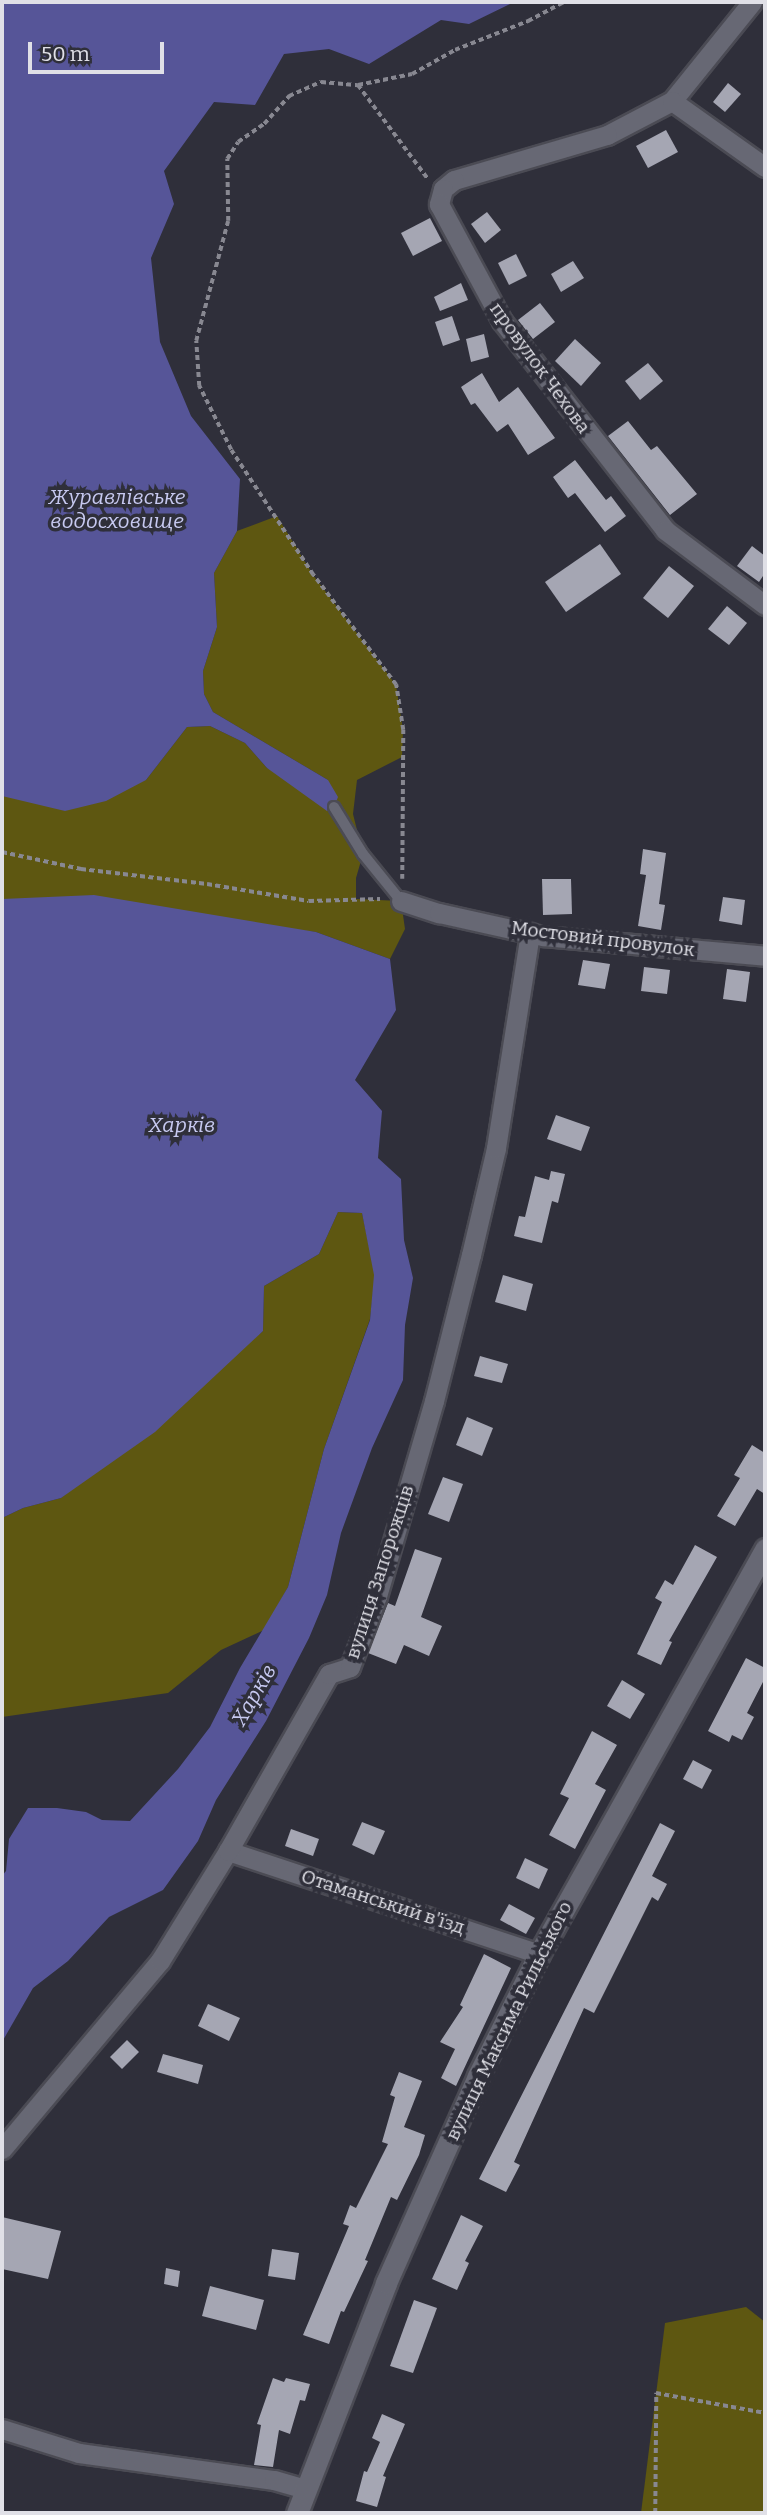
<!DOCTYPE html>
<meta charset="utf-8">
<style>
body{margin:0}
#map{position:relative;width:767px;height:2515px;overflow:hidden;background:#2f2f3a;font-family:Bitter,serif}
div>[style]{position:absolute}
.green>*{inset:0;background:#5e5711}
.water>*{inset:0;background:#565598}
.building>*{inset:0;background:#a5a6b3}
.path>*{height:3.5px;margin-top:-1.75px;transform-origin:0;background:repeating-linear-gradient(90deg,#888891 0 5px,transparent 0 8.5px)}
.roads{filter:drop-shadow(2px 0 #4b4b54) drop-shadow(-2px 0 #4b4b54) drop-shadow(0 2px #4b4b54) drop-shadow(0 -2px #4b4b54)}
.lane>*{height:10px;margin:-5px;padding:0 5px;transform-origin:5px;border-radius:5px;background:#676874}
.street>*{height:19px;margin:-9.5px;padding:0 9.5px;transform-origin:9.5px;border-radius:9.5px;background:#676874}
.secondary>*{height:21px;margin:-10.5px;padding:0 10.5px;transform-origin:10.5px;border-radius:10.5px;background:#676874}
span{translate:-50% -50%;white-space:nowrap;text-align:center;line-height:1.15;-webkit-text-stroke:7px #2f2f3a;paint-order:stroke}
.street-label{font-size:19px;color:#e0e0e7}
.water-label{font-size:21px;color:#c7c9f0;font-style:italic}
.frame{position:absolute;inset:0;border:4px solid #e0e0e7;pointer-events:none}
.scale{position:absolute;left:28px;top:42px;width:136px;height:32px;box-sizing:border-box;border:4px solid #e0e0e7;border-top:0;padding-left:9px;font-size:21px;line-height:24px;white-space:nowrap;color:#e0e0e7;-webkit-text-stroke:5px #2f2f3a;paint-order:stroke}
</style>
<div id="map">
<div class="green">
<i style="clip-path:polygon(277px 516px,313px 575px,396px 685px,403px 730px,402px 757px,357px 780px,353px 814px,363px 854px,356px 878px,356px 899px,401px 901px,405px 929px,390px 959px,316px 932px,2px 899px,2px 796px,146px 780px,187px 727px,210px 726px,245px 743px,267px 768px,328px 780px,213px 712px,204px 694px,203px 671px,217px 627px,214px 573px,237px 531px)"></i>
<i style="clip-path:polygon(338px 1212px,362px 1213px,375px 1275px,370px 1319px,324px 1449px,288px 1587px,264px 1630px,221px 1650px,168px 1693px,2px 1717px,2px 1518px,23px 1508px,61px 1498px,263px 1331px,264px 1286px,319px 1254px)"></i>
<i style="clip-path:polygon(746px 2307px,765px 2322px,765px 2513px,641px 2513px,665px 2323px)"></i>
</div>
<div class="water">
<i style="clip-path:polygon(2px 2px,514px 2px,469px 24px,441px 20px,369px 64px,329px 49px,284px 54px,255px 105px,214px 102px,164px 171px,174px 204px,151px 258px,160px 342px,191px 416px,240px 479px,237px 531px,214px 573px,217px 627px,203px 671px,204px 694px,213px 712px,328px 780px,338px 797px,334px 807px,327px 811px,267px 768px,245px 743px,210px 726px,187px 727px,146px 780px,106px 801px,65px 811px,2px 796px)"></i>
<i style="clip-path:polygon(94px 895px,316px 932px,390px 959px,396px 1010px,355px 1080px,382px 1111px,378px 1158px,401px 1179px,404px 1240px,413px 1278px,405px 1325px,403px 1380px,372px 1448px,341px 1533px,327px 1595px,309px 1638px,266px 1721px,216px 1800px,198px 1841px,163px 1890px,109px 1917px,68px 1961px,33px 1988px,2px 2042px,2px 1876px,6px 1871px,9px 1839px,28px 1808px,57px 1808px,86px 1812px,102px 1820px,130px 1821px,178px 1769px,210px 1727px,240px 1668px,288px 1587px,324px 1449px,370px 1320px,374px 1275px,362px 1213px,338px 1212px,319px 1254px,264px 1286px,263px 1331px,155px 1432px,61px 1498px,23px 1508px,2px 1518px,2px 899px)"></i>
</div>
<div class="building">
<i style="clip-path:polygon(728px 83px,741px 94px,725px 112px,713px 102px)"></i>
<i style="clip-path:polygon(666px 130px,678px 152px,648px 168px,636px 146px)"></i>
<i style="clip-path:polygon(487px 212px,501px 230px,485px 243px,471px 224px)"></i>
<i style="clip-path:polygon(430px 218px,442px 241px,413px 256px,401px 233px)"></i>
<i style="clip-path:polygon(516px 254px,527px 276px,509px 285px,498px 263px)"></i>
<i style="clip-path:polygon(573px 261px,584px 278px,561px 292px,551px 274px)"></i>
<i style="clip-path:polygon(461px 283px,468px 300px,440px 311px,434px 297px)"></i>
<i style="clip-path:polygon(540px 303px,555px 322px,533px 339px,518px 320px)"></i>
<i style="clip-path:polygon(452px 316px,460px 340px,443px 346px,435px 322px)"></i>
<i style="clip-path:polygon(484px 334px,489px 357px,471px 362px,466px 339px)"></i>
<i style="clip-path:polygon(575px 339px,601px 363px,581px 386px,555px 361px)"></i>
<i style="clip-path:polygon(648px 363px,663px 381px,640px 400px,625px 381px)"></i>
<i style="clip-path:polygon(482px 373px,499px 402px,518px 387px,555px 438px,528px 455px,508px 424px,497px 432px,475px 403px,471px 405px,461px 387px)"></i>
<i style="clip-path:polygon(628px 421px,651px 450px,657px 446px,697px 494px,670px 515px,608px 436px)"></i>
<i style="clip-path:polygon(575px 460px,606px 500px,611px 496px,626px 516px,605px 532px,575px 493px,568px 498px,553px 477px)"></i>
<i style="clip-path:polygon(600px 544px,621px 574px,566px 612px,545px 582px)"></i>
<i style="clip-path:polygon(752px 546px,765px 556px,765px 573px,759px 582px,737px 566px)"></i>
<i style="clip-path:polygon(669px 566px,694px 586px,668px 618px,643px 598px)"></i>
<i style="clip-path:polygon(727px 606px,747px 623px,729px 645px,708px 629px)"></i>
<i style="clip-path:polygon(643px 849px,666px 853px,659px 904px,665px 905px,661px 930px,638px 926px,646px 875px,640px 874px)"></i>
<i style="clip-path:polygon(542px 879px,571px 879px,572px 914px,543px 915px)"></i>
<i style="clip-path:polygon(723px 897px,745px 900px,742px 925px,719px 921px)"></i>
<i style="clip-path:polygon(583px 960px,610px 964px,605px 989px,578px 985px)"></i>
<i style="clip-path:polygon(644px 967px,670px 970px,667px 994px,641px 991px)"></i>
<i style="clip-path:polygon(727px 969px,750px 972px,746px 1002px,723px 999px)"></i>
<i style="clip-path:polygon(556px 1115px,590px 1127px,581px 1151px,547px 1139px)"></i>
<i style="clip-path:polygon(551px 1171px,565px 1174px,558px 1203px,552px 1201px,542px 1243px,514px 1236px,519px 1216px,525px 1217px,535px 1176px,549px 1180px)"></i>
<i style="clip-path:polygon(503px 1275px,533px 1284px,526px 1311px,495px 1302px)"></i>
<i style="clip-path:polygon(480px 1356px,508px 1364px,502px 1383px,474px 1376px)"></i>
<i style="clip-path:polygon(467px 1417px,493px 1428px,482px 1456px,456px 1445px)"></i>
<i style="clip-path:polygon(752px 1445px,765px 1453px,765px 1494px,757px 1489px,735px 1526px,717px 1516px,740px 1478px,734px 1475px)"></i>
<i style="clip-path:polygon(443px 1477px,463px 1484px,449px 1522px,428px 1514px)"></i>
<i style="clip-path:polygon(695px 1545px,717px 1557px,669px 1641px,672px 1642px,661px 1665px,637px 1654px,662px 1602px,655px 1598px,665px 1580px,673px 1585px)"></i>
<i style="clip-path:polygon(415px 1549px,442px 1558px,421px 1617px,442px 1626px,429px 1656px,404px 1645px,396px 1664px,368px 1653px,388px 1603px,395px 1606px)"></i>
<i style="clip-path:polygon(746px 1658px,765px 1668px,765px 1678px,747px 1713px,754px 1717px,742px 1740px,732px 1735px,729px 1742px,708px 1731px)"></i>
<i style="clip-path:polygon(622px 1680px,645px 1694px,630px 1719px,607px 1706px)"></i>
<i style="clip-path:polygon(592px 1731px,617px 1745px,595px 1784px,606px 1790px,575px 1849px,549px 1835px,569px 1798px,560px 1794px)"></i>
<i style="clip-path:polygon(693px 1760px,712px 1770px,702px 1789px,683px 1779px)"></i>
<i style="clip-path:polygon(362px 1822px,385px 1831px,374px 1855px,352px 1845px)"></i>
<i style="clip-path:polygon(660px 1823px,675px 1831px,652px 1876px,667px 1884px,658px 1901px,652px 1897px,594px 2013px,584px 2008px,514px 2162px,520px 2165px,506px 2192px,479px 2179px)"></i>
<i style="clip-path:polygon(291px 1829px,319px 1839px,313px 1856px,285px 1846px)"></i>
<i style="clip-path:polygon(525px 1858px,548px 1869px,539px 1889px,516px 1878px)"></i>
<i style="clip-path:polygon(509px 1904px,535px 1918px,526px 1934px,500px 1920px)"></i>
<i style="clip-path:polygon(484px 1954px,511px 1968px,456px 2086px,441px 2078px,455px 2049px,440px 2042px,463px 2007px,460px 2005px)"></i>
<i style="clip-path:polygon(208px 2004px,240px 2018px,229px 2041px,198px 2026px)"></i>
<i style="clip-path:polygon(127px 2040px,139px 2052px,122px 2069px,110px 2057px)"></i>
<i style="clip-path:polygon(163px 2054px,203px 2065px,198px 2084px,157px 2072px)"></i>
<i style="clip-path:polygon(399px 2072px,422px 2081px,404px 2127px,425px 2135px,419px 2155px,397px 2200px,391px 2197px,365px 2260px,368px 2261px,344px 2312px,341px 2311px,329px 2344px,303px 2335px,349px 2226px,343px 2224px,350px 2205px,356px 2208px,388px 2144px,382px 2142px,395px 2097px,390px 2095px)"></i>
<i style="clip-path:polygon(461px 2215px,483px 2226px,465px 2261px,469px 2263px,457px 2290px,432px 2279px)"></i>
<i style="clip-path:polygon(2px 2217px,61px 2231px,48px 2279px,2px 2269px)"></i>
<i style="clip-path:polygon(272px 2249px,299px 2253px,295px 2280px,268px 2276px)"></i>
<i style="clip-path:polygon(166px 2268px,180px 2271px,178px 2287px,164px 2284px)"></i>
<i style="clip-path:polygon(210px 2286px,264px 2300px,256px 2330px,202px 2316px)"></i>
<i style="clip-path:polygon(414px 2300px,437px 2308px,413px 2373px,390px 2366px)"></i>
<i style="clip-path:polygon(273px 2378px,284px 2382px,286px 2378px,310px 2384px,305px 2401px,300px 2400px,290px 2434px,279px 2430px,273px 2467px,254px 2465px,261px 2425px,257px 2424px)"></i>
<i style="clip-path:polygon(382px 2414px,405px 2424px,383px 2476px,386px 2477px,377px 2507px,356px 2501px,364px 2471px,367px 2472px,380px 2442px,372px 2438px)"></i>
</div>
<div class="path">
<i style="left:358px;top:85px;width:55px;rotate:-11.5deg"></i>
<i style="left:412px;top:74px;width:49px;rotate:-29.2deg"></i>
<i style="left:455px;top:50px;width:79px;rotate:-21.7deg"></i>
<i style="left:528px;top:21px;width:40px;rotate:-28deg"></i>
<i style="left:2px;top:852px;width:81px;rotate:12.1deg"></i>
<i style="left:81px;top:869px;width:127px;rotate:6.8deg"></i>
<i style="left:207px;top:884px;width:103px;rotate:9.5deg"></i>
<i style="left:309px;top:901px;width:71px;rotate:-1.6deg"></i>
<i style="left:402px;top:879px;width:149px;rotate:-89.6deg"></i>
<i style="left:403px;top:730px;width:46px;rotate:-98.8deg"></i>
<i style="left:396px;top:685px;width:138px;rotate:-127deg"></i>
<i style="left:313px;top:575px;width:149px;rotate:-123.3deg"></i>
<i style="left:231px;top:450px;width:72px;rotate:-116.6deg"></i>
<i style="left:199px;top:386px;width:45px;rotate:-93.8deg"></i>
<i style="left:196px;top:341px;width:124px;rotate:-75.1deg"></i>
<i style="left:228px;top:221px;width:62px;rotate:-90.9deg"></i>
<i style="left:227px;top:159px;width:20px;rotate:-57deg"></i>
<i style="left:238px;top:142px;width:32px;rotate:-35deg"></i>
<i style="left:264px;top:124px;width:38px;rotate:-48deg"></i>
<i style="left:289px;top:96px;width:35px;rotate:-24deg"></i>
<i style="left:321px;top:82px;width:37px;rotate:5deg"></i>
<i style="left:358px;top:85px;width:117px;rotate:53.3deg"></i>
<i style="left:655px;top:2513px;width:120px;rotate:-89.5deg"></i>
<i style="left:656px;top:2393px;width:111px;rotate:10.4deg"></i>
</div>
<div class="roads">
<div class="lane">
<i style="left:334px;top:807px;width:55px;rotate:58.3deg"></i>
<i style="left:363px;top:854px;width:60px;rotate:51deg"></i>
</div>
<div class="street">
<i style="left:752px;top:2px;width:127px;rotate:128.9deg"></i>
<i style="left:672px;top:101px;width:73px;rotate:152.4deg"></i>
<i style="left:607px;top:135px;width:159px;rotate:163.6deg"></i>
<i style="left:454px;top:180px;width:14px;rotate:141deg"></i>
<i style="left:443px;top:189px;width:16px;rotate:105deg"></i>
<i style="left:439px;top:204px;width:133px;rotate:61.7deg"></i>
<i style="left:502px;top:321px;width:265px;rotate:52deg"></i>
<i style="left:665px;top:530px;width:125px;rotate:36.9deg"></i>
<i style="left:672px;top:101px;width:114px;rotate:35.4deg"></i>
<i style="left:401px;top:901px;width:40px;rotate:18deg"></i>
<i style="left:439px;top:913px;width:107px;rotate:12.5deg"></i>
<i style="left:543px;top:936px;width:223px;rotate:5.1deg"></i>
<i style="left:228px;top:1851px;width:328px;rotate:18.3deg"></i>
<i style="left:2px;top:2149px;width:246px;rotate:-50deg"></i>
<i style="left:160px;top:1961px;width:129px;rotate:-58.3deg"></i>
<i style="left:228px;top:1851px;width:204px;rotate:-60.3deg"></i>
<i style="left:329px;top:1674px;width:22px;rotate:-18deg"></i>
<i style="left:350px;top:1667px;width:76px;rotate:-69.2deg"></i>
<i style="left:377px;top:1596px;width:203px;rotate:-73.7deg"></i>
<i style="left:434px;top:1401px;width:151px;rotate:-75.8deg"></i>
<i style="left:471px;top:1255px;width:110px;rotate:-76.8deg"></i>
<i style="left:496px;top:1148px;width:218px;rotate:-81deg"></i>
<i style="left:2px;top:2429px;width:81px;rotate:17.3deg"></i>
<i style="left:79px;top:2453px;width:197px;rotate:7.9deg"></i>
<i style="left:274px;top:2480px;width:33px;rotate:16deg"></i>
</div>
<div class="secondary">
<i style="left:297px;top:2513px;width:247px;rotate:-68.8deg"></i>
<i style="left:386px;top:2283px;width:227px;rotate:-66deg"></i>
<i style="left:478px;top:2076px;width:136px;rotate:-63.4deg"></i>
<i style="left:539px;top:1954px;width:464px;rotate:-60.8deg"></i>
</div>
</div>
<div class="street-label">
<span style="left:540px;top:368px;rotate:54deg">провулок Чехова</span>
<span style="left:603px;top:939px;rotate:7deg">Мостовий провулок</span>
<span style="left:380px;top:1572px;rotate:-72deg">вулиця Запорожців</span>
<span style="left:383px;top:1902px;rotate:18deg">Отаманський в'їзд</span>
<span style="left:509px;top:2021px;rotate:-64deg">вулиця Максима Рильського</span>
</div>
<div class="water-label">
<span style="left:117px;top:509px">Журавлівське<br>водосховище</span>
<span style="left:182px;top:1125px">Харків</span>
<span style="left:254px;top:1695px;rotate:-60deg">Харків</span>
</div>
<div class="frame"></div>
<div class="scale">50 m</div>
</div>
